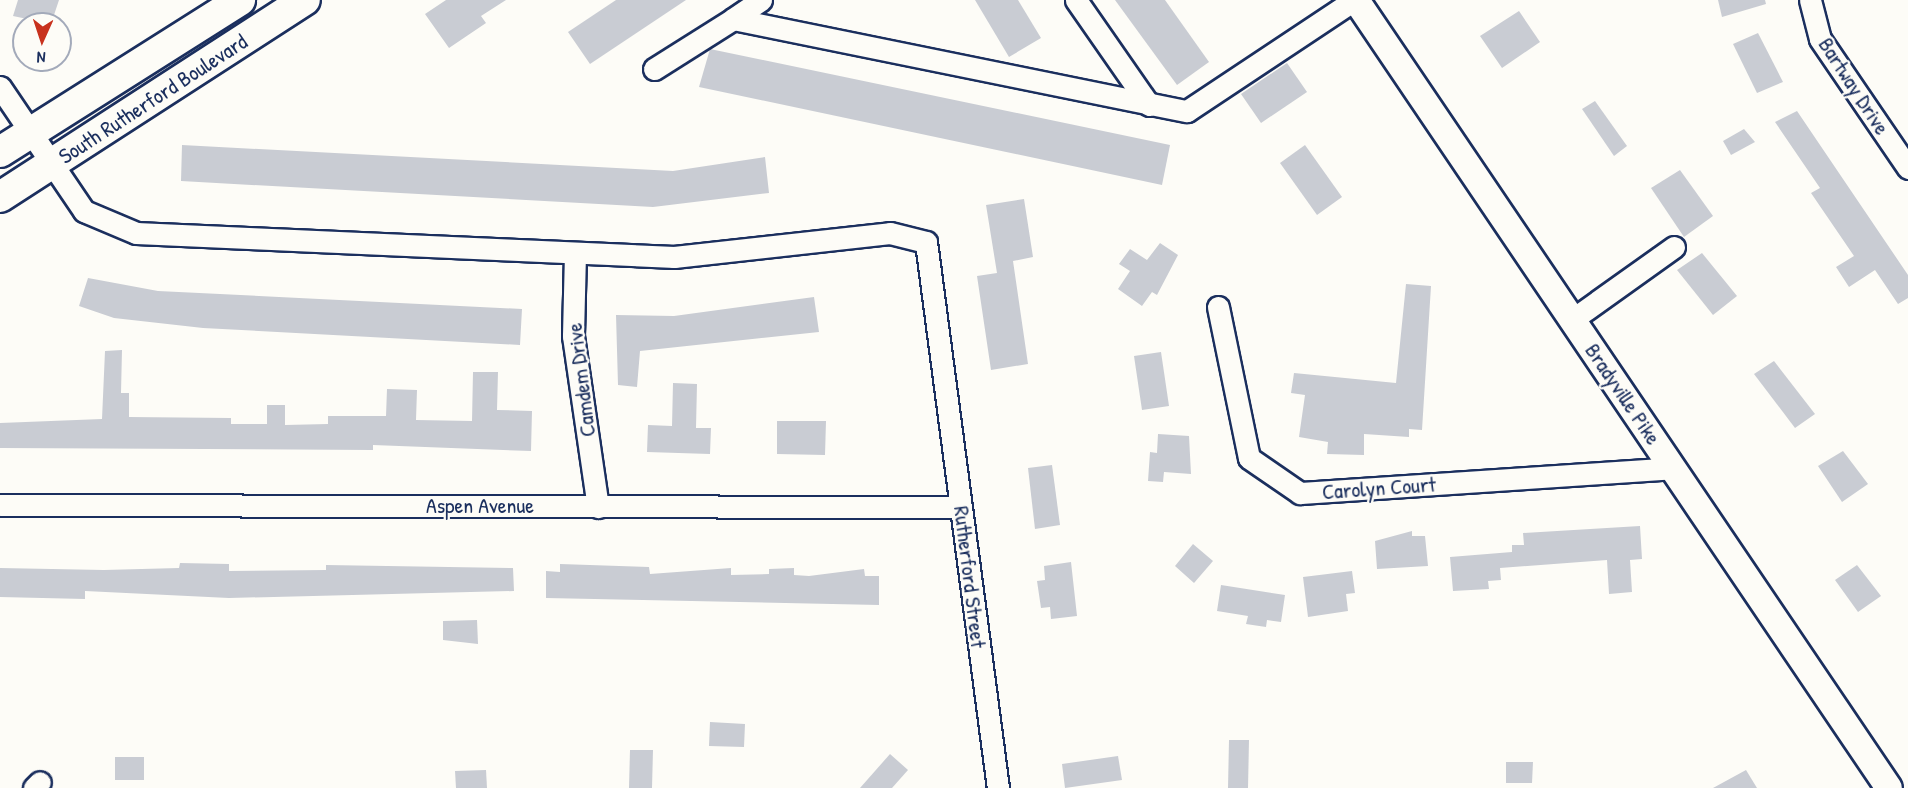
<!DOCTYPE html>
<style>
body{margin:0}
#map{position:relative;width:1908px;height:788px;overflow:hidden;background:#fdfcf7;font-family:"Patrick Hand",sans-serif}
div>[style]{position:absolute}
.building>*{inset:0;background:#c9ccd3}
.roads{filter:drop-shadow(2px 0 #1b2f5e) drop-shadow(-2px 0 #1b2f5e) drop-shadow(0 2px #1b2f5e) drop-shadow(0 -2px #1b2f5e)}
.minor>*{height:21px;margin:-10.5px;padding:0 10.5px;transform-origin:10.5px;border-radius:10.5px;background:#fdfcf7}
.major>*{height:26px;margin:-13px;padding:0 13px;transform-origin:13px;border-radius:13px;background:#fdfcf7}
.highway>*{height:30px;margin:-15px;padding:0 15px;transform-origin:15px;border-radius:15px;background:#fdfcf7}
span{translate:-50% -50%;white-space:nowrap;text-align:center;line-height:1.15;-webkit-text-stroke:4.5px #fdfcf7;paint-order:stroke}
.street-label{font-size:22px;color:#1b2f5e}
.north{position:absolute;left:12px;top:12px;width:60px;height:60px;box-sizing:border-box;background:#fdfcf7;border:2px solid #a3aaba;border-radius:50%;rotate:183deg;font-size:16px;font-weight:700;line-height:24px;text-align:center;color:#1b2f5e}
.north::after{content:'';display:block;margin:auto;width:21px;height:27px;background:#c8321e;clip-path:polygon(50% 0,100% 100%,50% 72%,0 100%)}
</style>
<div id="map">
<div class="building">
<i style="clip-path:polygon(18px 0,59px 0,51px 24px,13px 16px)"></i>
<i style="clip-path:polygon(446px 0,506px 0,481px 16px,486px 23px,449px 48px,425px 14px)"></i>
<i style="clip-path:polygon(616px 0,686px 0,590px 64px,568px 32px)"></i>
<i style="clip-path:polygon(975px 0,1018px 0,1041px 38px,1009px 57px)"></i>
<i style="clip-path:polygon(1115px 0,1165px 0,1209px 62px,1177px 85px)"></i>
<i style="clip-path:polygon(1718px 0,1765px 0,1766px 4px,1722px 17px)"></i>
<i style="clip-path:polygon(1519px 11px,1540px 42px,1502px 68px,1480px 36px)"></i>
<i style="clip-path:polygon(1758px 33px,1783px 82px,1757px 93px,1733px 44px)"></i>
<i style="clip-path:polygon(710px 49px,1170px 145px,1162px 185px,699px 87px)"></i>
<i style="clip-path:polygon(1287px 63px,1307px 92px,1261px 123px,1241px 94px)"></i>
<i style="clip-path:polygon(1595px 101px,1627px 146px,1614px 156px,1582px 109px)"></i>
<i style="clip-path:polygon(1797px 111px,1908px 275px,1908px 298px,1898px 304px,1875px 270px,1849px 287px,1836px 267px,1854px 256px,1811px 193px,1820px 188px,1775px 122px)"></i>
<i style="clip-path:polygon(1744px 129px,1755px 142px,1731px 155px,1723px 141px)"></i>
<i style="clip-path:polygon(182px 145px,673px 171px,765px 157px,769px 193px,653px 207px,181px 181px)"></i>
<i style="clip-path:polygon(1305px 145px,1342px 197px,1317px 215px,1280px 163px)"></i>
<i style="clip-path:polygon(1680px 170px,1713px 216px,1684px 237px,1651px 188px)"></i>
<i style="clip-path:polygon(1024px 199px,1033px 257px,1013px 261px,1028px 364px,991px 370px,977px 276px,997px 273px,986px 205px)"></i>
<i style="clip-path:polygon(1160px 243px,1178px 255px,1157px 295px,1152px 292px,1142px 306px,1118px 289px,1130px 271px,1119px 264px,1130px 249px,1147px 260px)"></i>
<i style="clip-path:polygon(1702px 253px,1737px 296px,1713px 315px,1677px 270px)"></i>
<i style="clip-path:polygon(88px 278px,158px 291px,522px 309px,520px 345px,203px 328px,114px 318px,79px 306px)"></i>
<i style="clip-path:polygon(1406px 284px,1431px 286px,1422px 430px,1409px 429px,1409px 437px,1364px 434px,1364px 455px,1327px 454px,1328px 442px,1299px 437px,1305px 395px,1291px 393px,1294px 373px,1396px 383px)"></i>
<i style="clip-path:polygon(814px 297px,819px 332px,640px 351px,637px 387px,618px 385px,616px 315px,674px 316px)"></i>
<i style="clip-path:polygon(122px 350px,121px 393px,129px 393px,129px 417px,231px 418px,231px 424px,267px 424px,267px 405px,285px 405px,285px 425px,328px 424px,328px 416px,386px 416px,387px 389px,417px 390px,416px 420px,472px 421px,473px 372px,498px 372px,497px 410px,532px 411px,531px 451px,373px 445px,373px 450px,0 448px,0 423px,102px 419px,105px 351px)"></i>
<i style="clip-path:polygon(1161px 352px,1169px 406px,1142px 410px,1134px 356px)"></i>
<i style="clip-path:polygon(1774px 361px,1815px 414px,1795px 428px,1754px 374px)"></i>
<i style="clip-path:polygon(673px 383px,697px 384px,696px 428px,711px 428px,710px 454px,647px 452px,648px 425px,672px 426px)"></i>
<i style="clip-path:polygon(777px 421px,826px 421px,825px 455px,777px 454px)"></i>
<i style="clip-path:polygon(1158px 434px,1189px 436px,1191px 474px,1164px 472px,1163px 482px,1148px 481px,1150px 452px,1157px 453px)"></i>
<i style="clip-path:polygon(1843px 451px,1868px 484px,1842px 502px,1818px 466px)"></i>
<i style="clip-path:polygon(1052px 465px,1060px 525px,1035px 529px,1028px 468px)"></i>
<i style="clip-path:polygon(1640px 526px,1642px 559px,1630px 560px,1632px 592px,1609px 594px,1607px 560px,1500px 568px,1501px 580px,1488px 581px,1489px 589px,1453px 591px,1450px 557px,1512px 552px,1512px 545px,1524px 545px,1523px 533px)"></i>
<i style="clip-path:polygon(1412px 531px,1412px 536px,1425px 536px,1428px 566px,1377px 569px,1375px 541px)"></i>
<i style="clip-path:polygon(1193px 544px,1213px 561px,1194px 583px,1175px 566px)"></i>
<i style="clip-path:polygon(1071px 562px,1077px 616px,1051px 619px,1050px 607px,1041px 608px,1037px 581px,1045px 580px,1044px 566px)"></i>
<i style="clip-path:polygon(180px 563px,229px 564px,229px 571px,326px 570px,326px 565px,513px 568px,514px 591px,229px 598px,85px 591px,85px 599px,0 597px,0 568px,104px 570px,179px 568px)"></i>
<i style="clip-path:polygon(560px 564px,649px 567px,650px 574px,731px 568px,731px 575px,769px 574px,769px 569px,794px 568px,794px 575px,809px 576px,864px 569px,865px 576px,879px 576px,879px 605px,546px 598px,546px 571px,560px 572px)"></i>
<i style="clip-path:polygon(1857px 565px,1881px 596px,1858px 612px,1835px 580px)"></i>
<i style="clip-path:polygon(1352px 571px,1355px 593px,1346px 594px,1348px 611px,1308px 617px,1303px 577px)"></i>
<i style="clip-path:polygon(1221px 585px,1285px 595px,1281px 622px,1267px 620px,1266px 627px,1246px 624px,1248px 616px,1217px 611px)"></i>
<i style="clip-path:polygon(477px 620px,478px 644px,443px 640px,443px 621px)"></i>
<i style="clip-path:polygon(710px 722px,745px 724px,744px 747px,709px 746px)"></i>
<i style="clip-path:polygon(1229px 740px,1249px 740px,1248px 788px,1228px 788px)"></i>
<i style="clip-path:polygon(630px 750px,653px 750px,652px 788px,629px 788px)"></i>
<i style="clip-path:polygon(890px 754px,908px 770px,892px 788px,860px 788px)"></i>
<i style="clip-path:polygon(1118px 756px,1122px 780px,1065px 788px,1062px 764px)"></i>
<i style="clip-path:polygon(115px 757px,144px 757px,144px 780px,115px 780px)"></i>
<i style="clip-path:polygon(1506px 762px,1533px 762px,1532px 783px,1506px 783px)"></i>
<i style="clip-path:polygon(486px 770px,487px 788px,456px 788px,455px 771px)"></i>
<i style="clip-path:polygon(1746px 770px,1757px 788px,1713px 788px)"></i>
</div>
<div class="roads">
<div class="minor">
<i style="left:761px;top:0;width:34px;rotate:146deg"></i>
<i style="left:733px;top:19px;width:463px;rotate:11.5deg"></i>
<i style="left:1187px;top:111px;width:201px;rotate:-33.6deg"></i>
<i style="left:1076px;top:0;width:128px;rotate:55.2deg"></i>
<i style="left:1810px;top:0;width:40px;rotate:75.6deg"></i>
<i style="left:1820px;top:39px;width:156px;rotate:55.7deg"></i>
<i style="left:654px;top:69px;width:93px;rotate:-32.3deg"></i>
<i style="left:0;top:87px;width:150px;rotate:55.9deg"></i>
<i style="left:84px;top:211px;width:56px;rotate:22.9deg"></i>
<i style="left:136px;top:233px;width:539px;rotate:2.55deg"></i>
<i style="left:674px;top:257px;width:217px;rotate:-6.3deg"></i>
<i style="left:890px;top:233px;width:37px;rotate:14deg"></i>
<i style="left:926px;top:242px;width:551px;rotate:82.49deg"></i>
<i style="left:575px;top:253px;width:83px;rotate:91.4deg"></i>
<i style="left:573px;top:336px;width:173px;rotate:81.7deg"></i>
<i style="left:1218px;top:307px;width:154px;rotate:78.4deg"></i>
<i style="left:1249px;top:458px;width:62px;rotate:34.5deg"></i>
<i style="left:1300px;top:493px;width:374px;rotate:-3.8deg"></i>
<i style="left:1573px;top:319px;width:124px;rotate:-35.5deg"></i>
<i style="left:0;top:505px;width:961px;rotate:0.12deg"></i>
<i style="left:34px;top:788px;width:8px;rotate:-45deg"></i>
</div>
<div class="major">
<i style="left:1356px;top:0;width:951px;rotate:55.93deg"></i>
</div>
<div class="highway">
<i style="left:0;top:152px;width:284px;rotate:-32.3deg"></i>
<i style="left:0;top:197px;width:363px;rotate:-32.9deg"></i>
</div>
</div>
<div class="street-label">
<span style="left:1854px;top:86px;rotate:57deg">Bartway Drive</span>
<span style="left:153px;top:99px;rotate:-33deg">South Rutherford Boulevard</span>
<span style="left:581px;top:380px;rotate:-97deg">Camdem Drive</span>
<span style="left:1623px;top:394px;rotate:56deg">Bradyville Pike</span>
<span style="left:1379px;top:488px;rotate:-4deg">Carolyn Court</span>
<span style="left:480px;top:506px">Aspen Avenue</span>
<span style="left:970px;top:577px;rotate:83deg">Rutherford Street</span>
</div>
<div class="north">N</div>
</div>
